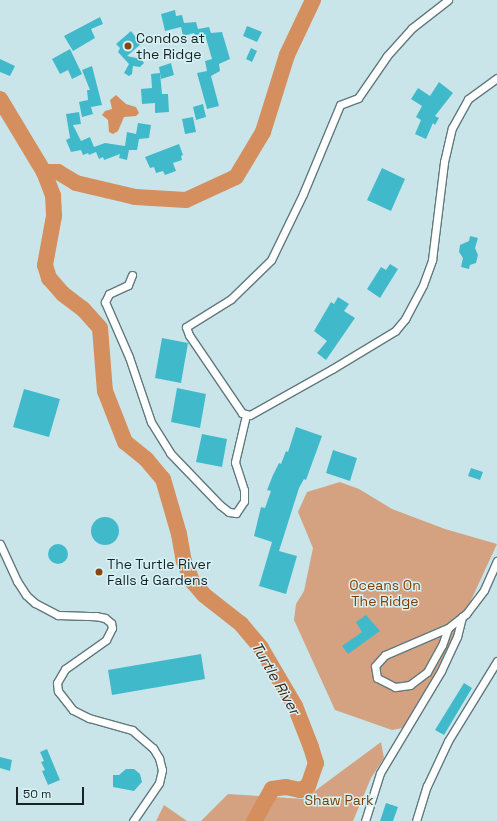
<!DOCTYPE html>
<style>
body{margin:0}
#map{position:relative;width:497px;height:821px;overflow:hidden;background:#cae5e9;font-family:"Space Grotesk",sans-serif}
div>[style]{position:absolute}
.green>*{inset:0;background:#d4a281}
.water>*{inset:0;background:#d58e5e}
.river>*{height:16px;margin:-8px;padding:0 8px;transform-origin:8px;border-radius:8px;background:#d58e5e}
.building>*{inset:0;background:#40bacb}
.round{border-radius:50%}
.roads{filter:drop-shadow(1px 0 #60797d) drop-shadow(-1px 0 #60797d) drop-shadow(0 1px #60797d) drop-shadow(0 -1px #60797d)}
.street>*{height:7px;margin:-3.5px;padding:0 3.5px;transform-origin:3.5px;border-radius:3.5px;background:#fff}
.dots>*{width:11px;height:11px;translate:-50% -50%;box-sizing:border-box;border:2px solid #d7f2f7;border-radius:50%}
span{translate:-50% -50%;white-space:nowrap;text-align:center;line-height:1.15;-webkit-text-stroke:3px #d7f2f7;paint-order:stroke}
.poi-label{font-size:14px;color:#192324}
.left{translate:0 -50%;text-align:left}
.park-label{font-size:14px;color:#7f3e00}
.water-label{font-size:15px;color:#41240f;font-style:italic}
.scale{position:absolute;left:16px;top:787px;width:68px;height:18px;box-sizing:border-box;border:2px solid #192324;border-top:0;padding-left:5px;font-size:12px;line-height:14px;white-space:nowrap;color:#192324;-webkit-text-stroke:3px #d7f2f7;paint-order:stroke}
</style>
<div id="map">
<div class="green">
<i style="clip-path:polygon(340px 482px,359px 489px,392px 509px,445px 529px,497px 544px,442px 663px,403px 728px,392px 730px,335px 710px,294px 620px,296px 604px,304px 591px,313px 548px,298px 512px,307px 492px)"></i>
<i style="clip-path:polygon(381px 742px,384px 758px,371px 778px,353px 821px,201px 821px,228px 794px,304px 799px)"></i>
<i style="clip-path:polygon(164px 805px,187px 821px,156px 821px)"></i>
</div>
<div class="water">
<i style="clip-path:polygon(116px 95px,126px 104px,136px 107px,139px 113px,136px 116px,124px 117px,118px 131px,113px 134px,109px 132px,108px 120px,102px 115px,105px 111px,112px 109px,110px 100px)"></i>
</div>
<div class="river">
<i style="left:0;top:99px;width:85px;rotate:58.9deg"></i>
<i style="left:44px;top:172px;width:25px;rotate:69deg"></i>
<i style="left:53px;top:195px;width:21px;rotate:87deg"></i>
<i style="left:54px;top:216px;width:50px;rotate:100.4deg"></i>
<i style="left:45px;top:265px;width:14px;rotate:73deg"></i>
<i style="left:49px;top:278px;width:21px;rotate:49deg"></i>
<i style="left:63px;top:294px;width:25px;rotate:37deg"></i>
<i style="left:83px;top:309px;width:25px;rotate:48deg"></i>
<i style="left:100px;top:328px;width:63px;rotate:85.5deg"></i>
<i style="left:105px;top:391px;width:55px;rotate:68.6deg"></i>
<i style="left:125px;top:442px;width:27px;rotate:39deg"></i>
<i style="left:146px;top:459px;width:26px;rotate:50deg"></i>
<i style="left:163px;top:479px;width:57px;rotate:73.8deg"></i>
<i style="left:179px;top:534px;width:27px;rotate:80deg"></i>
<i style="left:184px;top:561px;width:22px;rotate:68deg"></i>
<i style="left:192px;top:581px;width:18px;rotate:49deg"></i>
<i style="left:204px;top:595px;width:47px;rotate:38.1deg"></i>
<i style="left:241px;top:624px;width:31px;rotate:50deg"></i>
<i style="left:261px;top:648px;width:67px;rotate:59.6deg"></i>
<i style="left:295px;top:706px;width:44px;rotate:68.7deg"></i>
<i style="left:311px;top:747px;width:17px;rotate:73deg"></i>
<i style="left:316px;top:763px;width:24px;rotate:109deg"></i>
<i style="left:308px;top:786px;width:9px;rotate:153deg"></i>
<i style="left:300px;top:790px;width:14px;rotate:-168deg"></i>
<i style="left:286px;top:787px;width:14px;rotate:172deg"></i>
<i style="left:272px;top:789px;width:37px;rotate:119deg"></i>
<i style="left:44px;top:172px;width:14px"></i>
<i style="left:58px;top:172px;width:21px;rotate:31deg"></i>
<i style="left:76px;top:183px;width:61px;rotate:13.3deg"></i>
<i style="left:135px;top:197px;width:51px;rotate:3.4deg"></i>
<i style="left:186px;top:200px;width:55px;rotate:-24.7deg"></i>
<i style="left:236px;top:177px;width:52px;rotate:-59deg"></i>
<i style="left:263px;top:132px;width:81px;rotate:-72.7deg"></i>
<i style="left:287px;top:55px;width:61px;rotate:-64.7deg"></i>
</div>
<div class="building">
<i style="clip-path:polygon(175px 10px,176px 16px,182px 15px,184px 23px,196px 22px,198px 29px,209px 27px,211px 33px,222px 32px,230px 59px,219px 64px,220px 71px,211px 76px,219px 106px,207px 109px,197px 73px,207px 71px,205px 61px,212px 59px,206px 38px,196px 40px,194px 33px,183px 36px,181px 27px,165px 31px,161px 14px)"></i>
<i style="clip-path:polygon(100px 17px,103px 24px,91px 29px,95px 38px,73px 51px,64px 36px)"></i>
<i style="clip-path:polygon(247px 26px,262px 32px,257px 42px,243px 36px)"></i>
<i style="clip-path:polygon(131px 31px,141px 44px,127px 56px,141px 59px,144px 63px,140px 67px,133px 66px,132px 74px,129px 76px,124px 73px,129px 64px,118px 52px,120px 48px,116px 44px)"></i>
<i style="clip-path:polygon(251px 48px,257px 51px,252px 62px,246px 59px)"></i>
<i style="clip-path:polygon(70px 49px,82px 74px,72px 79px,68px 70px,60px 74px,52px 59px)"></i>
<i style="clip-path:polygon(0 59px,15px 66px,10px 76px,0 72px)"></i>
<i style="clip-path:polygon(171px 63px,174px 75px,161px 79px,159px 67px)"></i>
<i style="clip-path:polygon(92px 66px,102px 105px,91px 107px,93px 114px,82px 117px,79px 102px,88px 100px,87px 90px,90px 90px,82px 70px)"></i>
<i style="clip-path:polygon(160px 73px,162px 94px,168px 94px,169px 112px,155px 113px,155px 103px,142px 104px,141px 89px,152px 88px,151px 74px)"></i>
<i style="clip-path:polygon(439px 82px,453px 93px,435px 116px,439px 118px,435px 125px,433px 123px,426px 139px,415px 134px,421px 120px,416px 117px,422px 106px,411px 99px,418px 88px,430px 96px)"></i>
<i style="clip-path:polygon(203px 104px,206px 117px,196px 120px,193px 107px)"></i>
<i style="clip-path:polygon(79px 112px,81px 124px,73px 125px,81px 141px,90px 137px,94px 147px,105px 143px,125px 146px,127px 132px,136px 134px,138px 123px,151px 125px,149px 138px,139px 139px,137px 150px,129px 150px,127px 160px,119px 158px,120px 154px,104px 160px,103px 157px,99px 159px,96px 152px,89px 155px,88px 153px,83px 155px,81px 150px,71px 152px,66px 140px,70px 138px,66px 114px)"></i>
<i style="clip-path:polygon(193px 117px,196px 132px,185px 134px,182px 119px)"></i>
<i style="clip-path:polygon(179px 144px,183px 155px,181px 156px,182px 160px,173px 163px,176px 171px,165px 175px,163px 171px,156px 173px,154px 167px,150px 168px,145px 157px)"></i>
<i style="clip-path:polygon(382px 168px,405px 179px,391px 211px,367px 200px)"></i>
<i style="clip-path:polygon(470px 236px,478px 238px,475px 248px,478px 255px,476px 263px,470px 265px,469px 269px,461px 267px,463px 258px,459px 252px,460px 245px,469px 241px)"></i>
<i style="clip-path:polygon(390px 264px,398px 269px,380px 298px,367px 289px,381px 267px,386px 270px)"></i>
<i style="clip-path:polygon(338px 297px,349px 304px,344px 311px,355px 318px,326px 360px,317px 353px,327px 341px,314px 331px,331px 302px,334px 304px)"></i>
<i style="clip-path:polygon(162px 338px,188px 343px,181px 383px,155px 378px)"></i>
<i style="clip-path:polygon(177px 388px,206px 394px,200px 428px,171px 422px)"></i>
<i style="clip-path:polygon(24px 389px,60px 399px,49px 437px,13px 427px)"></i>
<i style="clip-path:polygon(296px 427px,322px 436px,306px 480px,304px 479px,299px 488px,279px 551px,297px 556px,286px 594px,259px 586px,272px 542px,254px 536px,261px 507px,265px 508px,271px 491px,267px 490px,273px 475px,279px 463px,281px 464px,286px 451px,288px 452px)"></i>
<i style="clip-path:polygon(202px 434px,227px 439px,222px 467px,196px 462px)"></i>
<i style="clip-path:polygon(333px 450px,357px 458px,350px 481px,326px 473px)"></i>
<i style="clip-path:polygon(471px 468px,483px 472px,480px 480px,468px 476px)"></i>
<i class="round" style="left:91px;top:517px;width:28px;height:28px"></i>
<i class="round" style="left:48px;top:544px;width:20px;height:20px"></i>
<i style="clip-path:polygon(366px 615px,380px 631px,348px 654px,342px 646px,362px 632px,356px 622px)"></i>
<i style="clip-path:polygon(201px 654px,205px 679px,112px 695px,108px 670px)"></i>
<i style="clip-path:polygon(464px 683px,472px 688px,444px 735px,435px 730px)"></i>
<i style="clip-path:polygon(47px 749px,60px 780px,48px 785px,42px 771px,45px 770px,41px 762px,44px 761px,40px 752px)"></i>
<i style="clip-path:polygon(0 757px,12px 760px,10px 771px,0 768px)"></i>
<i style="clip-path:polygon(126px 769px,134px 769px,140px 774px,142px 782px,134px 791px,113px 787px,113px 775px,119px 775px)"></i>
<i style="clip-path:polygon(386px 803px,398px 807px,393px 821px,380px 821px)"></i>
</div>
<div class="roads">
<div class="street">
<i style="left:448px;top:0;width:46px;rotate:142.1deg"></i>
<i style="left:412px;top:28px;width:38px;rotate:132deg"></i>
<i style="left:387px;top:56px;width:51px;rotate:124.6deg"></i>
<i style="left:358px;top:98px;width:19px;rotate:159deg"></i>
<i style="left:340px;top:105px;width:96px;rotate:112.6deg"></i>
<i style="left:303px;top:194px;width:73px;rotate:115.9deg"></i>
<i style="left:271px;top:260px;width:56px;rotate:135.7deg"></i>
<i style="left:231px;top:299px;width:53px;rotate:148.1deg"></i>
<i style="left:186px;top:327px;width:9px;rotate:69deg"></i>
<i style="left:189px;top:335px;width:94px;rotate:55.8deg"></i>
<i style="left:242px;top:413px;width:8px;rotate:14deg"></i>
<i style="left:250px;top:415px;width:94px;rotate:-29.3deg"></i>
<i style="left:332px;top:369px;width:74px;rotate:-31.1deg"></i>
<i style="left:395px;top:331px;width:16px;rotate:-50deg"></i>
<i style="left:405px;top:319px;width:38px;rotate:-62deg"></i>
<i style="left:423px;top:285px;width:27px;rotate:-70deg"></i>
<i style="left:432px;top:260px;width:99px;rotate:-83deg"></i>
<i style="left:444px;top:162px;width:35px;rotate:-77deg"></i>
<i style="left:452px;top:128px;width:33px;rotate:-61deg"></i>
<i style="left:468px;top:99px;width:36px;rotate:-36deg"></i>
<i style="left:132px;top:275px;width:11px;rotate:112deg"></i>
<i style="left:128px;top:285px;width:21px;rotate:155deg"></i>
<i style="left:109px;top:294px;width:9px;rotate:117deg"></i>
<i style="left:105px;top:302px;width:60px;rotate:66.4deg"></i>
<i style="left:129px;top:357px;width:69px;rotate:71.3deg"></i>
<i style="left:151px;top:422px;width:36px;rotate:58deg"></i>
<i style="left:170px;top:453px;width:72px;rotate:46.1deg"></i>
<i style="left:220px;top:505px;width:11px;rotate:38deg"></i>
<i style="left:229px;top:512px;width:7px;rotate:8deg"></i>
<i style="left:236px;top:513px;width:14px;rotate:-56deg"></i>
<i style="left:244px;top:501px;width:11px;rotate:-90deg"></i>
<i style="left:244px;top:490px;width:29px;rotate:-108deg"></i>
<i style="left:235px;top:462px;width:48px;rotate:-76.8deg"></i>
<i style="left:0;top:544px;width:41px;rotate:65.3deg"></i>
<i style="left:17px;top:581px;width:17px;rotate:57deg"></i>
<i style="left:26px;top:595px;width:12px;rotate:42deg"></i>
<i style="left:35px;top:603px;width:26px;rotate:28deg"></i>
<i style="left:58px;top:615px;width:38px;rotate:2deg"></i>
<i style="left:96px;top:616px;width:9px;rotate:13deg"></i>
<i style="left:105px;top:618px;width:8px;rotate:40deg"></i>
<i style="left:111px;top:623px;width:5px;rotate:79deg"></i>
<i style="left:112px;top:628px;width:13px;rotate:117deg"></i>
<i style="left:106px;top:640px;width:50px;rotate:144.7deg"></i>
<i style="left:65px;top:669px;width:16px;rotate:120deg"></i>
<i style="left:57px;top:683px;width:8px;rotate:83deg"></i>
<i style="left:58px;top:691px;width:24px;rotate:52deg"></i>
<i style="left:73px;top:710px;width:18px;rotate:27deg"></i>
<i style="left:89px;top:718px;width:45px;rotate:15.6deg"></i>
<i style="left:132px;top:730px;width:28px;rotate:41deg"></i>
<i style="left:153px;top:748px;width:12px;rotate:59deg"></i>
<i style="left:159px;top:758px;width:12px;rotate:76deg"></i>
<i style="left:162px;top:770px;width:13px;rotate:103deg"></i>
<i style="left:159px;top:783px;width:46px;rotate:124.4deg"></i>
<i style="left:448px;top:628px;width:18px;rotate:109deg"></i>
<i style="left:442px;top:645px;width:31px;rotate:119deg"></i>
<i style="left:427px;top:672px;width:21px;rotate:143deg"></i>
<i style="left:410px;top:685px;width:15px;rotate:172deg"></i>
<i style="left:395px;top:687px;width:20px;rotate:-153deg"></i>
<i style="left:377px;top:678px;width:12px;rotate:-99deg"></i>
<i style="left:375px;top:666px;width:15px;rotate:-48deg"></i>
<i style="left:385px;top:655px;width:69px;rotate:-23.2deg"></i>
<i style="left:448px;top:628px;width:23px;rotate:-38deg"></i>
<i style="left:466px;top:614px;width:30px;rotate:-53deg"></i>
<i style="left:484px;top:590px;width:32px;rotate:-66deg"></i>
<i style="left:365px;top:821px;width:50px;rotate:-72.6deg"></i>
<i style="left:380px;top:773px;width:119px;rotate:-59.1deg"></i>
<i style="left:441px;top:671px;width:38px;rotate:-65deg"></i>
<i style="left:457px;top:637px;width:21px;rotate:-76deg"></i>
<i style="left:416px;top:821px;width:37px;rotate:-73deg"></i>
<i style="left:427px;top:786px;width:50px;rotate:-65deg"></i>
<i style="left:448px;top:741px;width:94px;rotate:-58.5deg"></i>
</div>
</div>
<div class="dots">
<i style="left:128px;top:46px;background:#864610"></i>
<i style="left:99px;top:572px;background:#864610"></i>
</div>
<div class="poi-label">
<span class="left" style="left:136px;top:46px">Condos at<br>the Ridge</span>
<span class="left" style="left:107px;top:572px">The Turtle River<br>Falls &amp; Gardens</span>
</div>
<div class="park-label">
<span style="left:385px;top:593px">Oceans On<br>The Ridge</span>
<span style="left:339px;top:800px">Shaw Park</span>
</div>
<div class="water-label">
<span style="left:276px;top:678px;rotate:60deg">Turtle River</span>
</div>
<div class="scale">50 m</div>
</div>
